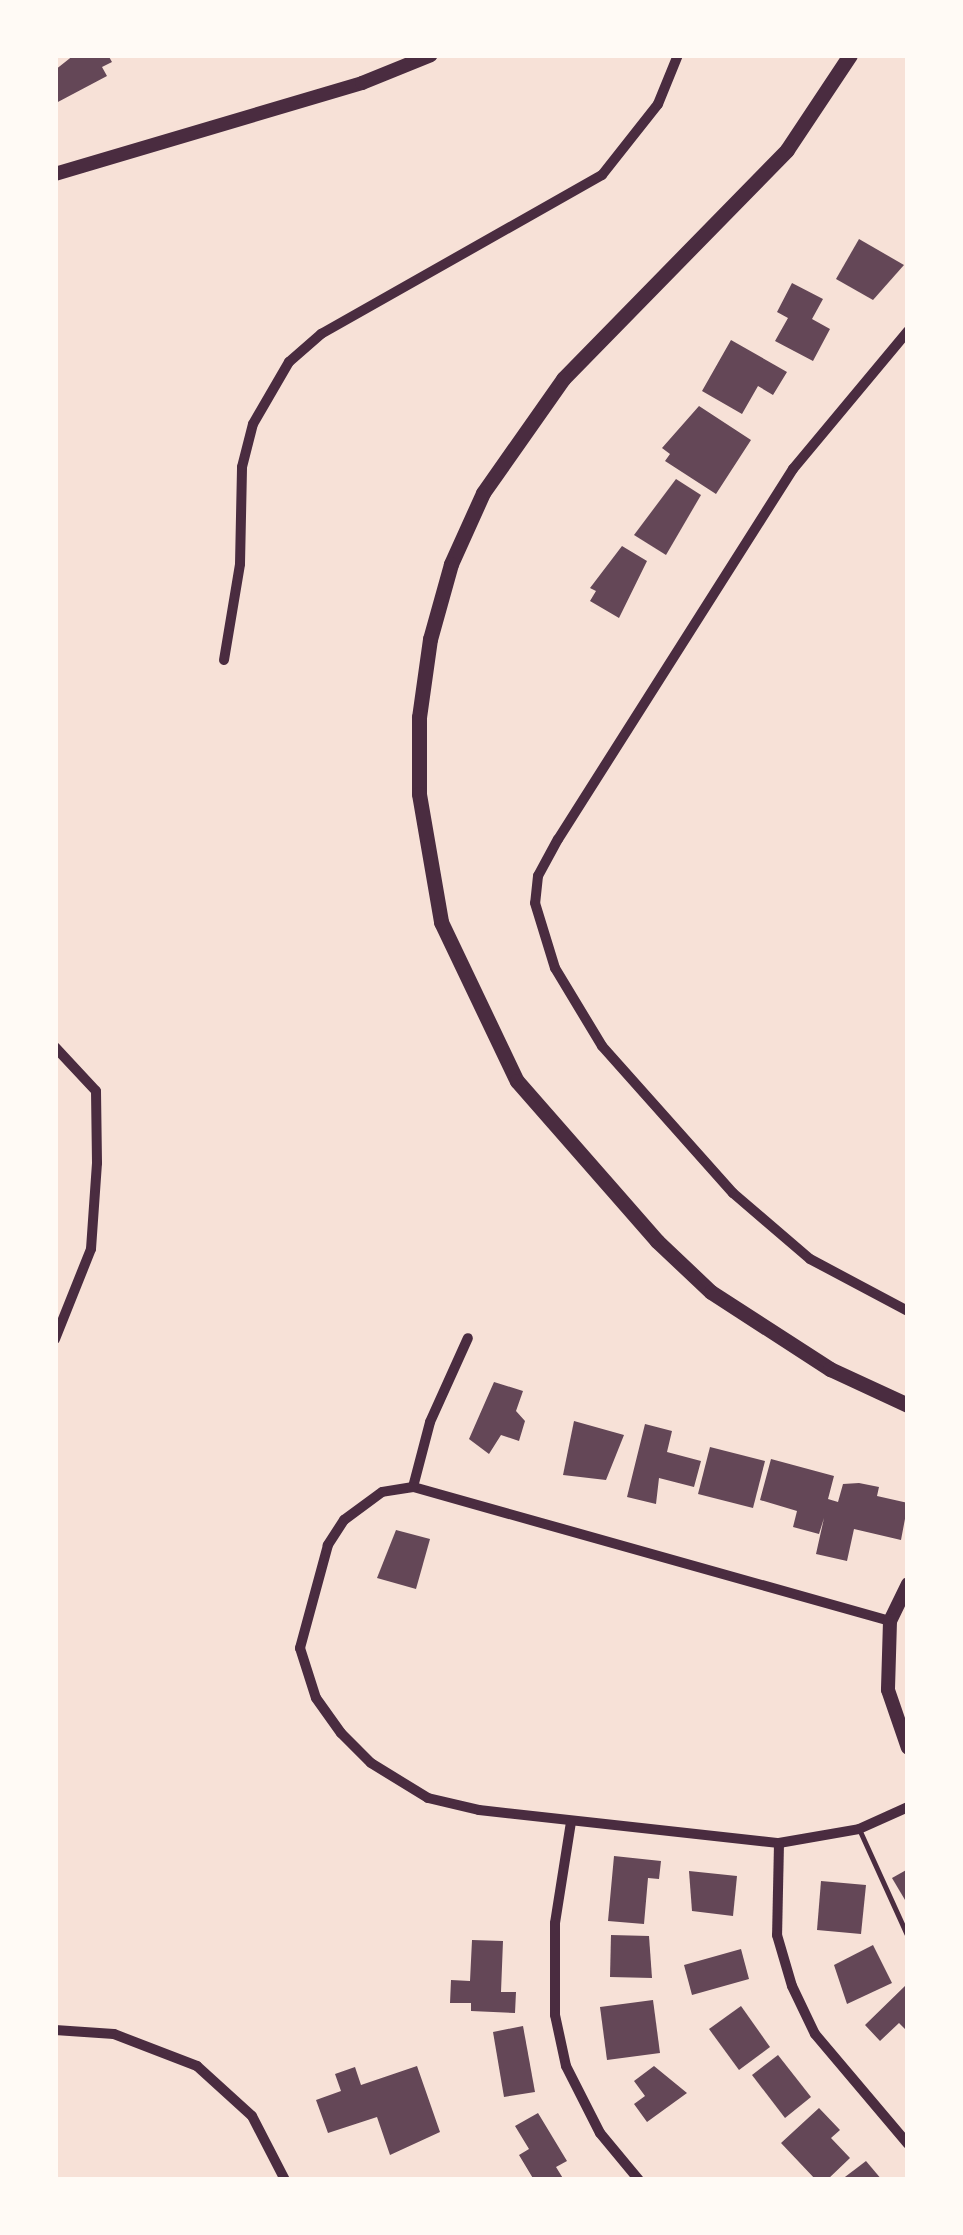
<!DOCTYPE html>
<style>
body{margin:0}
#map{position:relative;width:963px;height:2235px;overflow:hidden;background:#f7e1d7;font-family:Rubik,sans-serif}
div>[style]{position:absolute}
.building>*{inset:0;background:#644757}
.service>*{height:5px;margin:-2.5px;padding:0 2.5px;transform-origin:2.5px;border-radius:2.5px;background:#4a2c40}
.minor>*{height:10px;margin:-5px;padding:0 5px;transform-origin:5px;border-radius:5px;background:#4a2c40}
.tertiary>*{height:14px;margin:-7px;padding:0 7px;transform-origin:7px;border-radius:7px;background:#4a2c40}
.secondary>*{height:15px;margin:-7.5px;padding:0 7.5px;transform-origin:7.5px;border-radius:7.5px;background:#4a2c40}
span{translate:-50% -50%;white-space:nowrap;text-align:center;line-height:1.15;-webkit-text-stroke:8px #fffaf5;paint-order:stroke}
.frame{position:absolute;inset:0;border:58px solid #fffaf5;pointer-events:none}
</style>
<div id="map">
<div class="building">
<i style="clip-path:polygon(74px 55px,108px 55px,112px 62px,102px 67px,107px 76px,56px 103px,55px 70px)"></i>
<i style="clip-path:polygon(859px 239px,904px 265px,873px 300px,836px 279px)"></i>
<i style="clip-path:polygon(792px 283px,823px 299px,812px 319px,830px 329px,813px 361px,775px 341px,788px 318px,777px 312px)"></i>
<i style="clip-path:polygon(731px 340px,787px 372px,773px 395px,758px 386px,742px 414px,702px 391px)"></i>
<i style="clip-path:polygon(699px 406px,751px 440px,716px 494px,665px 461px,670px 454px,662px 448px)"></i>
<i style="clip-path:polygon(676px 479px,701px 495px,666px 555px,634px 535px)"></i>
<i style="clip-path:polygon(622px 546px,647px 561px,619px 618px,590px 601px,596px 591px,590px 588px)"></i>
<i style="clip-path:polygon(494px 1382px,523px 1391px,516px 1411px,525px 1421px,519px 1441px,501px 1435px,489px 1454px,469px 1439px)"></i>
<i style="clip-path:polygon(574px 1421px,624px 1435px,606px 1480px,563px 1475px)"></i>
<i style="clip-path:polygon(645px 1424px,672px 1431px,667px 1452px,701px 1461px,694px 1487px,659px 1478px,656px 1504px,627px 1497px)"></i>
<i style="clip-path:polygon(710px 1447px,765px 1461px,753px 1508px,698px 1494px)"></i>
<i style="clip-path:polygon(771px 1459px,834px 1476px,828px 1499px,838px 1502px,843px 1484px,859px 1483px,879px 1487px,877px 1496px,908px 1503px,901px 1540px,854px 1529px,847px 1561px,816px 1554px,824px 1518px,819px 1534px,793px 1527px,797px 1511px,760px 1500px)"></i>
<i style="clip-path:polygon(396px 1530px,430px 1539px,416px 1589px,377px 1578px)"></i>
<i style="clip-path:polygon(614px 1856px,661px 1861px,659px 1879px,648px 1878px,644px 1924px,608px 1921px)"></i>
<i style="clip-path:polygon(908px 1869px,908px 1905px,892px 1878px)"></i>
<i style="clip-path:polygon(689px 1871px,737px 1876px,733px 1916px,692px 1911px)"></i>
<i style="clip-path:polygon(821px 1881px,866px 1885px,861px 1934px,817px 1930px)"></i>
<i style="clip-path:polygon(611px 1935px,649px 1936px,652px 1978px,610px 1977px)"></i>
<i style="clip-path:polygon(472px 1940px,503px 1941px,501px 1992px,516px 1992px,515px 2013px,471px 2011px,471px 2003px,450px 2003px,451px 1980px,470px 1981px)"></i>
<i style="clip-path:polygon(873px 1945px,892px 1983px,847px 2004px,834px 1965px)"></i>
<i style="clip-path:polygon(741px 1949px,749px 1979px,692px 1995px,684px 1965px)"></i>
<i style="clip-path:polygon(906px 1985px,908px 2032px,899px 2023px,880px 2041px,865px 2025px)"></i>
<i style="clip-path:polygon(653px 2000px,660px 2053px,607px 2060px,600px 2007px)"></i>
<i style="clip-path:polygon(741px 2006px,770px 2047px,739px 2070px,709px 2029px)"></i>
<i style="clip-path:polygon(523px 2026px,535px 2092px,504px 2097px,493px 2032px)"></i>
<i style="clip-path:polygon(778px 2055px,811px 2097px,785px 2118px,752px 2075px)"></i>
<i style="clip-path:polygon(417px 2066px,440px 2132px,390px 2155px,377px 2117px,328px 2133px,316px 2100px,341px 2091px,335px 2074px,355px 2067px,361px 2085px)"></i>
<i style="clip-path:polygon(654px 2066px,687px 2093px,647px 2122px,634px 2104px,645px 2096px,634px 2081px)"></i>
<i style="clip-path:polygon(819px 2108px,840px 2130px,831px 2138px,850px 2158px,827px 2180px,816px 2180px,781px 2143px)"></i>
<i style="clip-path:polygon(538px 2113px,567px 2161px,556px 2167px,564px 2180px,534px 2180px,519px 2155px,529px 2149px,515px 2126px)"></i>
<i style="clip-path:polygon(866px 2161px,882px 2180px,841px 2180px)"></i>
</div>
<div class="service">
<i style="left:859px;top:1829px;width:119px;rotate:65.6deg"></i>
</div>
<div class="minor">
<i style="left:908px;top:331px;width:180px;rotate:129.8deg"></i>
<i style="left:793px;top:469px;width:438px;rotate:122.4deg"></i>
<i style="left:558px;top:839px;width:42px;rotate:118.4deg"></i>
<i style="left:538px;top:876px;width:27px;rotate:96deg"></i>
<i style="left:535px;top:903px;width:68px;rotate:72.9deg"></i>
<i style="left:555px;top:968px;width:91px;rotate:58.9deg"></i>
<i style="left:602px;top:1046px;width:197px;rotate:48.3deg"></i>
<i style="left:733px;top:1193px;width:101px;rotate:40.6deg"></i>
<i style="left:810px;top:1259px;width:111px;rotate:28deg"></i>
<i style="left:224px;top:660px;width:97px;rotate:-80.5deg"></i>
<i style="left:240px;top:564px;width:97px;rotate:-88.8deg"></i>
<i style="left:242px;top:467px;width:44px;rotate:-75.7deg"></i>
<i style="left:253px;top:424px;width:72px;rotate:-59.9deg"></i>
<i style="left:289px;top:362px;width:43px;rotate:-41.2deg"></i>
<i style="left:321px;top:334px;width:323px;rotate:-29.5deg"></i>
<i style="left:602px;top:175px;width:90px;rotate:-51.7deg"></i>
<i style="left:658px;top:104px;width:53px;rotate:-67.8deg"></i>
<i style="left:55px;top:1047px;width:60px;rotate:47deg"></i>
<i style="left:96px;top:1091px;width:72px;rotate:89.2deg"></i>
<i style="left:97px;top:1163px;width:86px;rotate:94deg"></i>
<i style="left:91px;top:1249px;width:97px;rotate:111.8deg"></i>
<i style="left:413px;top:1487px;width:67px;rotate:-75.3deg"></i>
<i style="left:430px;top:1422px;width:92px;rotate:-65.7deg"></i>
<i style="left:890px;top:1621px;width:495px;rotate:-164.3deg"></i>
<i style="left:413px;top:1487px;width:31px;rotate:171deg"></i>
<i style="left:382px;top:1492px;width:47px;rotate:143.6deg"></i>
<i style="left:344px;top:1520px;width:30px;rotate:123deg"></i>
<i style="left:328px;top:1545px;width:107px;rotate:105.2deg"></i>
<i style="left:300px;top:1648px;width:52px;rotate:72.3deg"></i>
<i style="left:316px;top:1698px;width:43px;rotate:54.5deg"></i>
<i style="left:341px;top:1733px;width:42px;rotate:45deg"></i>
<i style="left:371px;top:1763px;width:67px;rotate:31.6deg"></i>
<i style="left:428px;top:1798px;width:52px;rotate:13.2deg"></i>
<i style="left:479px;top:1810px;width:302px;rotate:6.3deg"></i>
<i style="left:779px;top:1843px;width:81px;rotate:-9.9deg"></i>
<i style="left:859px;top:1829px;width:54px;rotate:-24.2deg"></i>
<i style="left:571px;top:1822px;width:102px;rotate:99deg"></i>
<i style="left:555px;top:1923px;width:92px;rotate:90deg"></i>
<i style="left:555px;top:2015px;width:52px;rotate:77.8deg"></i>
<i style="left:566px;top:2066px;width:75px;rotate:63.1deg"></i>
<i style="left:600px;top:2133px;width:61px;rotate:50.3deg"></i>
<i style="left:779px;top:1843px;width:92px;rotate:91.2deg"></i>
<i style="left:777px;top:1935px;width:53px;rotate:73.6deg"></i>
<i style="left:792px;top:1986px;width:53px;rotate:64.4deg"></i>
<i style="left:815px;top:2034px;width:144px;rotate:49.8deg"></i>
<i style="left:55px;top:2030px;width:59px;rotate:3.9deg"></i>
<i style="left:114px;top:2034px;width:89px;rotate:21.1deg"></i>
<i style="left:197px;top:2066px;width:74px;rotate:42.3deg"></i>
<i style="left:252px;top:2116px;width:72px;rotate:62.7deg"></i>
</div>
<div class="tertiary">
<i style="left:55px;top:174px;width:320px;rotate:-16.5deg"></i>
<i style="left:362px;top:83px;width:74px;rotate:-22.1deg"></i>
<i style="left:908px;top:1584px;width:41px;rotate:115.9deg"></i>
<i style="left:890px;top:1621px;width:69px;rotate:91.7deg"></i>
<i style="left:888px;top:1690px;width:61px;rotate:71deg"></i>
</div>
<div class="secondary">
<i style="left:850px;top:55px;width:114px;rotate:123.6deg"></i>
<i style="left:787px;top:150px;width:320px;rotate:134.4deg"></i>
<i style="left:563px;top:379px;width:139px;rotate:125.1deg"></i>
<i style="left:483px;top:493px;width:78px;rotate:114.3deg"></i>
<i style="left:451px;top:564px;width:78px;rotate:105.6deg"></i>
<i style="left:430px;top:639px;width:79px;rotate:98deg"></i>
<i style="left:419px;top:717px;width:77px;rotate:90deg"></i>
<i style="left:419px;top:794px;width:130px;rotate:80.2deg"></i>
<i style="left:441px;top:922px;width:176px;rotate:64.5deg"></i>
<i style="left:517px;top:1081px;width:213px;rotate:48.8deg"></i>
<i style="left:657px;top:1241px;width:74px;rotate:43.4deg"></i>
<i style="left:711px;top:1292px;width:142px;rotate:32.9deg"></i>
<i style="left:830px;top:1369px;width:86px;rotate:24.8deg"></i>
</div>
<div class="frame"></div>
</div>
